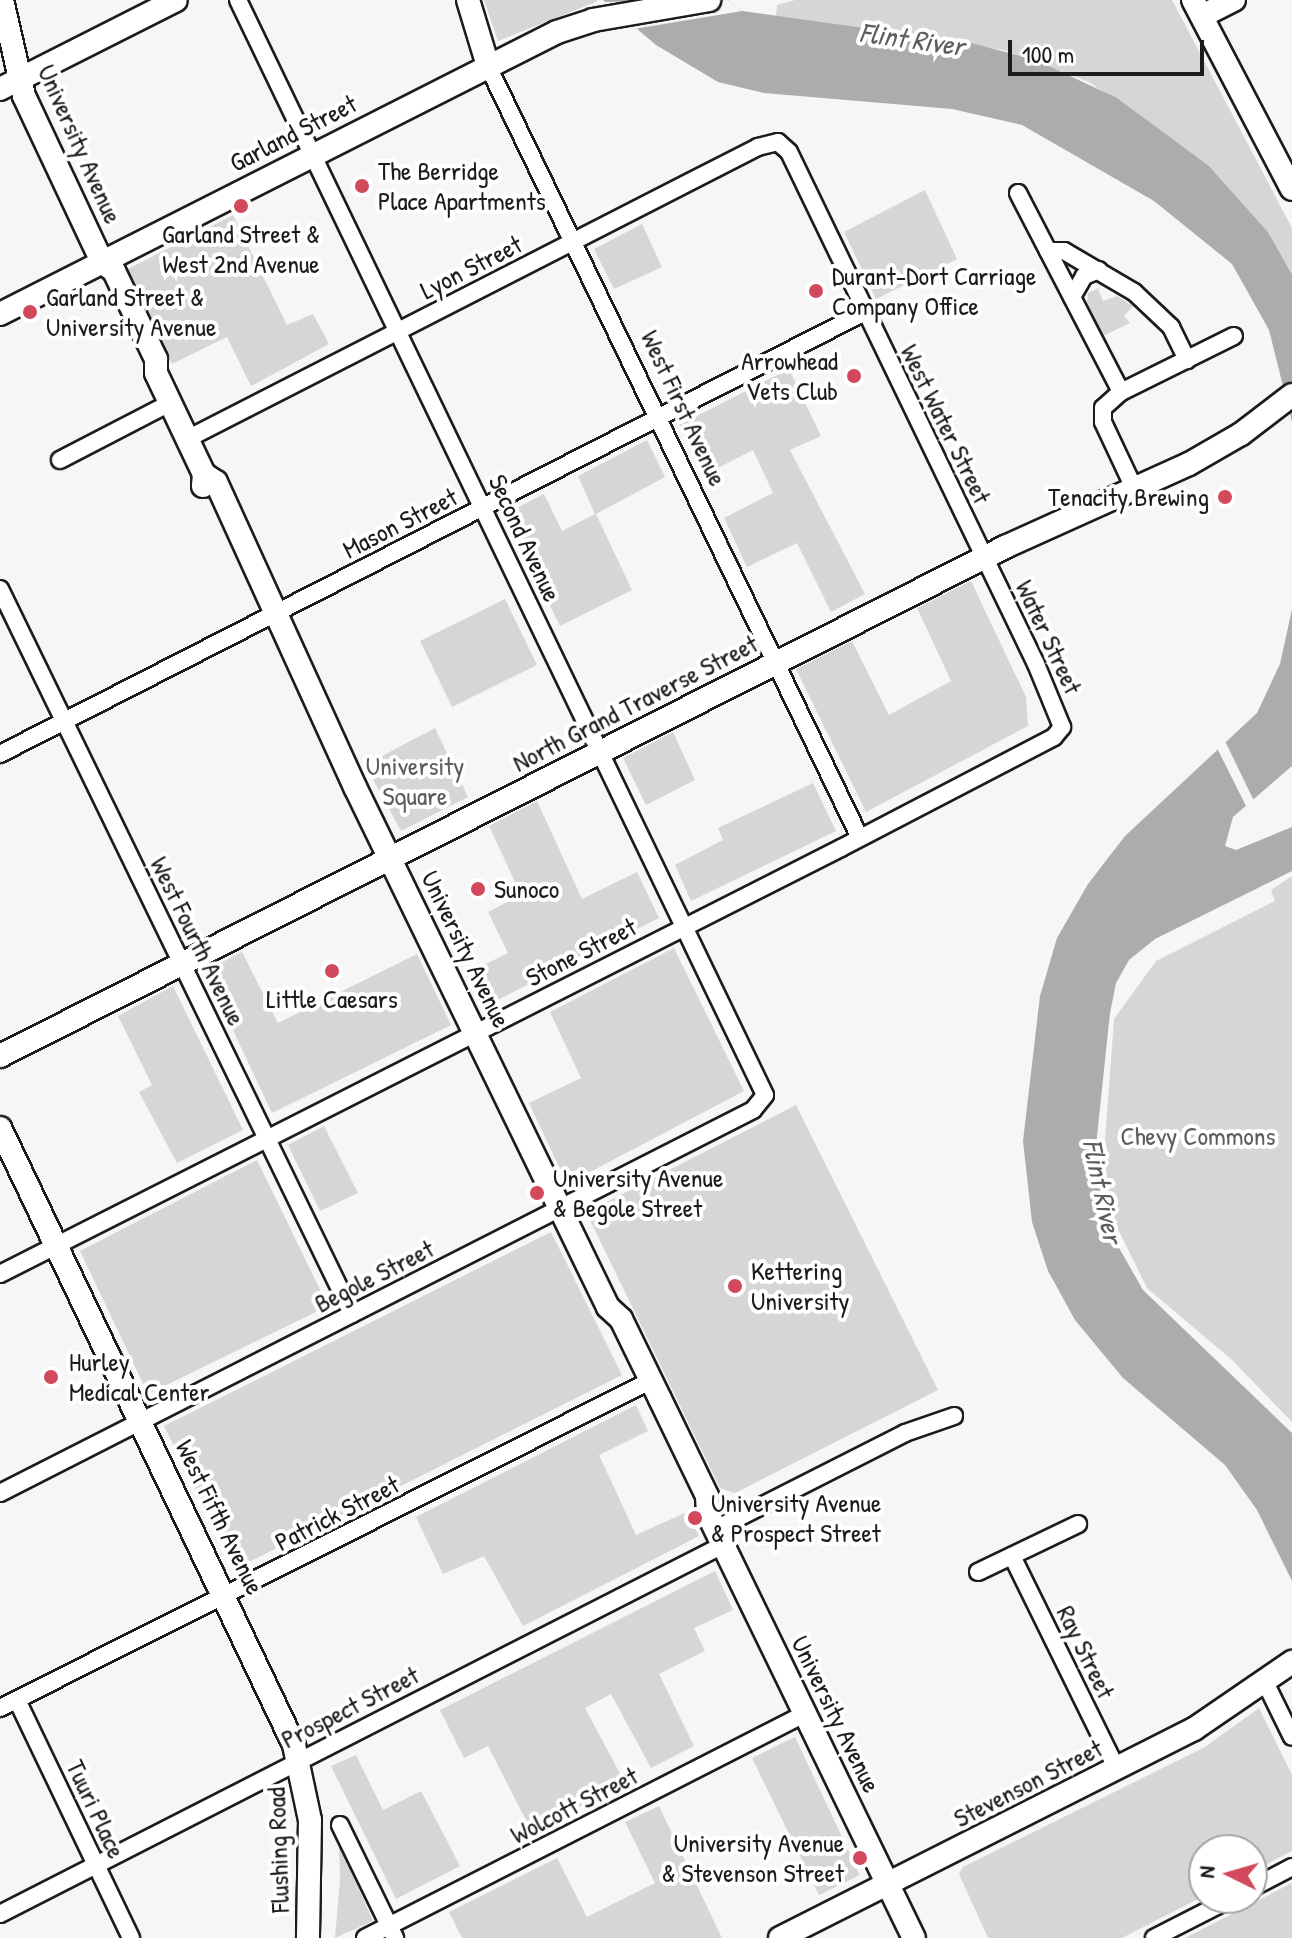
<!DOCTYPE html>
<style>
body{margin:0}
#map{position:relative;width:1292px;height:1938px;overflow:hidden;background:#f6f6f6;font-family:"Patrick Hand",sans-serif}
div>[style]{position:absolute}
.green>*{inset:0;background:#d6d6d6}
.water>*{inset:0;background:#acacac}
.pier>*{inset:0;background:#f6f6f6}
.roads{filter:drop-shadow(2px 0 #1c1c1c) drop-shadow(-2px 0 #1c1c1c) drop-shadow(0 2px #1c1c1c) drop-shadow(0 -2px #1c1c1c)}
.street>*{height:16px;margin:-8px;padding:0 8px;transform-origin:8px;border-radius:8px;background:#fff}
.secondary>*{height:22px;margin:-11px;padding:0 11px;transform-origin:11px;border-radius:11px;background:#fff}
.dots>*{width:22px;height:22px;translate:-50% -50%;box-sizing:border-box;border:4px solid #fff;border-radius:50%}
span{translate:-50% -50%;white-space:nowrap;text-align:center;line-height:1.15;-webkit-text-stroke:8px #fff;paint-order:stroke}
.street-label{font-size:26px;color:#1c1c1c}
.poi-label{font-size:26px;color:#1c1c1c}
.left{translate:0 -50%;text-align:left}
.right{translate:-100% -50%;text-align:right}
.park-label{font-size:26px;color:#5d5d5d}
.water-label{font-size:28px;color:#5d5d5d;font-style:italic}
.north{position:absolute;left:1188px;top:1834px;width:80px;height:80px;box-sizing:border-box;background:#fff;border:2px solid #a4a4a4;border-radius:50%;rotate:275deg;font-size:22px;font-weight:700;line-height:32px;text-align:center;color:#1c1c1c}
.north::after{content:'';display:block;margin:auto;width:28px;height:36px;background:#d1495b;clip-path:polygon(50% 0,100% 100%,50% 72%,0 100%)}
.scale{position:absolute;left:1008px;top:40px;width:196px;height:36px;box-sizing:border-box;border:4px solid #1c1c1c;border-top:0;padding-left:10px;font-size:24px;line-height:28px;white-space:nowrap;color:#1c1c1c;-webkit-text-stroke:6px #fff;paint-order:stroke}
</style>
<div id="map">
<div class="green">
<i style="clip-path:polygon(484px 0,597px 0,598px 1px,498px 41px)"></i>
<i style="clip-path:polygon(795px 0,1172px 0,1292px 228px,1292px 273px,1268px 232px,1209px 166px,1089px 82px,1004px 50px,776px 16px,777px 5px)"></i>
<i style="clip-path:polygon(925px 190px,957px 259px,876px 299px,844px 232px)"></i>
<i style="clip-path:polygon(233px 215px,287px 325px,313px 314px,329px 344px,251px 386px,227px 337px,172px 364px,126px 270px)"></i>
<i style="clip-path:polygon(642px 224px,662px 267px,614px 289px,594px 249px)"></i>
<i style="clip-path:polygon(1103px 286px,1098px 289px,1103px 301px,1117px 296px,1133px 306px,1124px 316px,1130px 323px,1103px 336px,1087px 302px,1088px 293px)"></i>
<i style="clip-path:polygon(789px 369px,821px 436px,790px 450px,865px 594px,831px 612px,797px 543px,747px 567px,724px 518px,773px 493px,753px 450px,704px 475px,679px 425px)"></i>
<i style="clip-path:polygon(647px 440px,665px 477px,596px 514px,632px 590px,560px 626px,505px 514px,544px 494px,562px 531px,595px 514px,578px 476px)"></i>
<i style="clip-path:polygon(971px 581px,1026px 697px,1028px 726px,866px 812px,796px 669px,852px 641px,889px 715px,951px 681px,917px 608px)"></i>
<i style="clip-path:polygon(505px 599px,537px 665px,452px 707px,420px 641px)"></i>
<i style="clip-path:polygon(435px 728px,468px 797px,401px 831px,365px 765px)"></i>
<i style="clip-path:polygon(673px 732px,695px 780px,646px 805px,623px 758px)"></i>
<i style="clip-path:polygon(813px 783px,836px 831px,691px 901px,675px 865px,723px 840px,718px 828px)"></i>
<i style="clip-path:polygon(537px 801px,582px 899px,637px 872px,659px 918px,482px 1008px,466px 974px,508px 953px,488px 912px,521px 895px,489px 826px)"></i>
<i style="clip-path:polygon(1292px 876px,1292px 1422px,1232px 1360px,1147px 1288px,1113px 1219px,1103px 1167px,1114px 1019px,1156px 961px,1275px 901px,1271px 890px)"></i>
<i style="clip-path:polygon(674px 948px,744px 1091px,567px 1184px,529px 1103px,581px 1078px,550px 1012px)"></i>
<i style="clip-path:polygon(242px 952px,278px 1023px,417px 954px,451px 1025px,272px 1113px,205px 971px)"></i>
<i style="clip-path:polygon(173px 986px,243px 1130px,177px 1163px,139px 1092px,152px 1085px,118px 1016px)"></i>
<i style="clip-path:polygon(796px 1105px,938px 1390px,735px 1493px,720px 1488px,591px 1222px,595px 1208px)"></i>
<i style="clip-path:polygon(324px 1126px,358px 1193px,320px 1211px,288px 1145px)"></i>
<i style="clip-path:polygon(257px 1160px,328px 1306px,148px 1394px,80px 1251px)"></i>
<i style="clip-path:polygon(551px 1232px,622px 1375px,235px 1569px,164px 1426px)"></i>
<i style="clip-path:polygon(636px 1405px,648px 1431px,599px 1455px,636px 1535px,687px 1512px,699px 1536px,523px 1626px,484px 1556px,443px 1574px,416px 1517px)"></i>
<i style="clip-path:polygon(715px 1571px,733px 1610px,694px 1628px,705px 1651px,659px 1674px,694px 1746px,651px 1768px,611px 1694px,585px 1708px,625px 1783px,532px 1832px,488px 1746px,464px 1758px,440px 1710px)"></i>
<i style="clip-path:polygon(1259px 1708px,1292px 1775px,1292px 1851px,1252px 1872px,1252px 1850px,1204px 1850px,1204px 1896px,1122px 1938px,988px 1938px,959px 1874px,963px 1867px,1205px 1747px)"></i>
<i style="clip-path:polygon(795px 1737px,860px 1875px,819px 1895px,752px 1758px)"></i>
<i style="clip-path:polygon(356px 1755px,383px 1810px,421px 1791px,460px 1866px,396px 1899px,331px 1766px)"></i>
<i style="clip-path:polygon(659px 1806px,722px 1938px,462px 1938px,449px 1912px,557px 1858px,587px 1917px,655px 1883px,625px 1822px)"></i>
<i style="clip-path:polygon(339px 1844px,373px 1921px,335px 1938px,340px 1879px)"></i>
<i style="clip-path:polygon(1292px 1883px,1292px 1938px,1185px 1938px)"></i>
</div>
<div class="water">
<i style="clip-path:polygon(603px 0,728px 0,742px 11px,971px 43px,1036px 60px,1117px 98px,1209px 166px,1268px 232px,1292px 274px,1292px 422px,1269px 330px,1232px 264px,1154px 201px,1022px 125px,952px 109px,764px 93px,718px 82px,656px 45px)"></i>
<i style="clip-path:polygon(1292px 609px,1292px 766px,1233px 817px,1225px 846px,1236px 850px,1292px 827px,1292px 871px,1155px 939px,1129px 960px,1116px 983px,1110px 1013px,1095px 1155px,1110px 1232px,1143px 1290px,1292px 1433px,1292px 1581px,1257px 1510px,1225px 1465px,1123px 1378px,1075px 1320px,1048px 1271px,1032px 1222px,1023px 1141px,1040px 996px,1057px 938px,1088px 884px,1125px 836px,1257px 713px,1280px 664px)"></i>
</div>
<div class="pier">
<i style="clip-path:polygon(728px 0,742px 11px,634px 29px,599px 2px)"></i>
<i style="clip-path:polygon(1225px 741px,1255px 803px,1248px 810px,1217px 748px)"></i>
</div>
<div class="roads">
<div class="street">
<i style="left:488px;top:66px;width:855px;rotate:64.27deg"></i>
<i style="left:1018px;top:193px;width:224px;rotate:62.6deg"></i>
<i style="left:1048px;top:251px;width:16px"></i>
<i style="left:1064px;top:251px;width:81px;rotate:30.4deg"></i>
<i style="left:1134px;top:292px;width:51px;rotate:43.4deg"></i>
<i style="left:1171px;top:327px;width:37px;rotate:64deg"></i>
<i style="left:1072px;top:297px;width:24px;rotate:-60deg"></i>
<i style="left:1084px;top:276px;width:16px;rotate:-22deg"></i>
<i style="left:60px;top:460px;width:124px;rotate:-27.4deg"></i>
<i style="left:1134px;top:488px;width:73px;rotate:-115.2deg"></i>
<i style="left:1103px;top:422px;width:14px;rotate:-90deg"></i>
<i style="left:1103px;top:408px;width:24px;rotate:-42deg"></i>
<i style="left:1121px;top:392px;width:126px;rotate:-26.4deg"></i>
<i style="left:0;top:589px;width:806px;rotate:64.1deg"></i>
<i style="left:0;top:754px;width:971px;rotate:-27.07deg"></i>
<i style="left:0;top:1274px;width:943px;rotate:-26.86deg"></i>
<i style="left:841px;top:848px;width:240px;rotate:-27.5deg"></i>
<i style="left:1054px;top:737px;width:13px;rotate:-51deg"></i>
<i style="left:1062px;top:727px;width:68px;rotate:-112.4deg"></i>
<i style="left:1036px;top:664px;width:568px;rotate:-115.75deg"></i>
<i style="left:789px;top:152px;width:15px;rotate:-138deg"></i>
<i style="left:778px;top:142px;width:21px;rotate:166deg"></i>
<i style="left:758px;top:147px;width:641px;rotate:152.92deg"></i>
<i style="left:0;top:1493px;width:845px;rotate:-26.96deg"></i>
<i style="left:753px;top:1110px;width:19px;rotate:-51deg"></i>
<i style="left:765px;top:1095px;width:1215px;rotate:-115.7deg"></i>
<i style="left:716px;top:1529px;width:212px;rotate:-26.9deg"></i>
<i style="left:905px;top:1433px;width:52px;rotate:-19.1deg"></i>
<i style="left:1012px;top:1556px;width:237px;rotate:63.8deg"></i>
<i style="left:978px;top:1572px;width:111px;rotate:-25.6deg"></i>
<i style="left:1265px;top:1682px;width:61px;rotate:63.9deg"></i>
<i style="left:17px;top:1700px;width:264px;rotate:64.4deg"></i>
<i style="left:0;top:1708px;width:730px;rotate:-26.71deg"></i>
<i style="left:340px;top:1825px;width:126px;rotate:64deg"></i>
<i style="left:1252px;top:1888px;width:45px;rotate:-27.7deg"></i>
<i style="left:0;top:1914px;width:812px;rotate:-27.04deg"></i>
<i style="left:365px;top:1938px;width:494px;rotate:-27deg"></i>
<i style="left:1154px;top:1938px;width:88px;rotate:-27.1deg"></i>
</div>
<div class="secondary">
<i style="left:2px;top:0;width:98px;rotate:77.1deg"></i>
<i style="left:24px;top:96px;width:183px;rotate:64.8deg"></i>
<i style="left:102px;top:262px;width:15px;rotate:37deg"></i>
<i style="left:114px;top:271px;width:98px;rotate:64.5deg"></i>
<i style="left:156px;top:359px;width:14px;rotate:90deg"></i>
<i style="left:156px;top:373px;width:112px;rotate:64.6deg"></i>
<i style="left:204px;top:474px;width:12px;rotate:95deg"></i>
<i style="left:468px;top:0;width:69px;rotate:73.1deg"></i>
<i style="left:1193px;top:0;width:213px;rotate:62.4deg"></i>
<i style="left:1202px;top:16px;width:36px;rotate:-27deg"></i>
<i style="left:0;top:89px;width:197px;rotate:-26.8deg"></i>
<i style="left:0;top:314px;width:624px;rotate:-26.85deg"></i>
<i style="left:557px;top:32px;width:38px;rotate:-18deg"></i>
<i style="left:593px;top:20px;width:118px;rotate:-9.8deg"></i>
<i style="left:204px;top:474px;width:14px;rotate:34deg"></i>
<i style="left:216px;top:482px;width:335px;rotate:65.5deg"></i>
<i style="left:355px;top:787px;width:578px;rotate:64.06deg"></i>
<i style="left:608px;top:1307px;width:18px;rotate:43deg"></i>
<i style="left:621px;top:1319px;width:89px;rotate:64deg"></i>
<i style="left:660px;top:1399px;width:108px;rotate:64.1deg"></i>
<i style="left:707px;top:1496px;width:18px;rotate:87deg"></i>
<i style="left:708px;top:1514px;width:471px;rotate:64.1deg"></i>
<i style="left:0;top:1056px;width:1127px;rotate:-26.86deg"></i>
<i style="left:1005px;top:547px;width:202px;rotate:-24.3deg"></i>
<i style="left:1189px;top:464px;width:60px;rotate:-30deg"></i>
<i style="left:1241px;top:434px;width:64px;rotate:-37.4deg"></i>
<i style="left:0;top:1128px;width:683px;rotate:64.52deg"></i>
<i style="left:294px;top:1745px;width:77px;rotate:78deg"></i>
<i style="left:310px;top:1820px;width:118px;rotate:91deg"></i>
<i style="left:780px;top:1938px;width:464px;rotate:-26.8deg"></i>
<i style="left:1194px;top:1729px;width:119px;rotate:-34.4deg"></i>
</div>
</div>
<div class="dots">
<i style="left:362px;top:186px;background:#d1495b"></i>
<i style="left:241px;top:206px;background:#d1495b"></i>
<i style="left:816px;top:291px;background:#d1495b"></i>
<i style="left:30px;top:312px;background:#d1495b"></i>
<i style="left:854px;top:376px;background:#d1495b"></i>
<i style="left:1225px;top:497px;background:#d1495b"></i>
<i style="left:478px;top:889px;background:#d1495b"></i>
<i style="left:332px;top:971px;background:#d1495b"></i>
<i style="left:537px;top:1193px;background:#d1495b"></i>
<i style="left:735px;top:1286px;background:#d1495b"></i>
<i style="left:51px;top:1377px;background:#d1495b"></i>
<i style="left:695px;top:1518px;background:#d1495b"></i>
<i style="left:860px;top:1858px;background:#d1495b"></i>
</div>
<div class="street-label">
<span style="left:293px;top:133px;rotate:-27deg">Garland Street</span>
<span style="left:80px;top:144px;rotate:66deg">University Avenue</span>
<span style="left:471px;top:267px;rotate:-27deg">Lyon Street</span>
<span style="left:684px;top:408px;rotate:65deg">West First Avenue</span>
<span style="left:946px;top:424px;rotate:64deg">West Water Street</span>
<span style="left:400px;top:523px;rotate:-27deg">Mason Street</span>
<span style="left:525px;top:538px;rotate:65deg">Second Avenue</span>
<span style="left:1049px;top:637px;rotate:65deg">Water Street</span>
<span style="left:635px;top:703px;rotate:-27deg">North Grand Traverse Street</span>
<span style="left:198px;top:941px;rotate:64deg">West Fourth Avenue</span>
<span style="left:466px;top:949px;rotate:64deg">University Avenue</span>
<span style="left:581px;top:952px;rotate:-27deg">Stone Street</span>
<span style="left:374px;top:1276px;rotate:-27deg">Begole Street</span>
<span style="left:337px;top:1513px;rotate:-27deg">Patrick Street</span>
<span style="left:220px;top:1517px;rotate:64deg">West Fifth Avenue</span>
<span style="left:1086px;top:1652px;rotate:64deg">Ray Street</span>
<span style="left:350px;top:1707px;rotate:-27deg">Prospect Street</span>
<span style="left:836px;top:1714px;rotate:64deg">University Avenue</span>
<span style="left:1028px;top:1783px;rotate:-27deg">Stevenson Street</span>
<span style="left:574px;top:1805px;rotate:-27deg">Wolcott Street</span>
<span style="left:96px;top:1809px;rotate:65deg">Tuuri Place</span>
<span style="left:278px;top:1850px;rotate:-92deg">Flushing Road</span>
</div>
<div class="poi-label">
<span class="left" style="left:378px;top:186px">The Berridge<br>Place Apartments</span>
<span style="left:241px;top:249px">Garland Street &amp;<br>West 2nd Avenue</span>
<span class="left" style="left:832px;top:291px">Durant-Dort Carriage<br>Company Office</span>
<span class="left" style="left:46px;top:312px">Garland Street &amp;<br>University Avenue</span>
<span class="right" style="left:838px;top:376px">Arrowhead<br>Vets Club</span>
<span class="right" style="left:1209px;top:497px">Tenacity Brewing</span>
<span class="left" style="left:494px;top:889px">Sunoco</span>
<span style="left:332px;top:999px">Little Caesars</span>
<span class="left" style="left:553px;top:1193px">University Avenue<br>&amp; Begole Street</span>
<span class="left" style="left:751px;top:1286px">Kettering<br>University</span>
<span class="left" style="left:69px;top:1377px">Hurley<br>Medical Center</span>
<span class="left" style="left:711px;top:1518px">University Avenue<br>&amp; Prospect Street</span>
<span class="right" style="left:844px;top:1858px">University Avenue<br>&amp; Stevenson Street</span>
</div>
<div class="park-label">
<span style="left:415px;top:781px">University<br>Square</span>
<span style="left:1198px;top:1136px">Chevy Commons</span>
</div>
<div class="water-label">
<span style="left:912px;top:39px;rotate:8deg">Flint River</span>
<span style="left:1103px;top:1191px;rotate:78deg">Flint River</span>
</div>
<div class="north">N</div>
<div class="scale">100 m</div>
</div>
